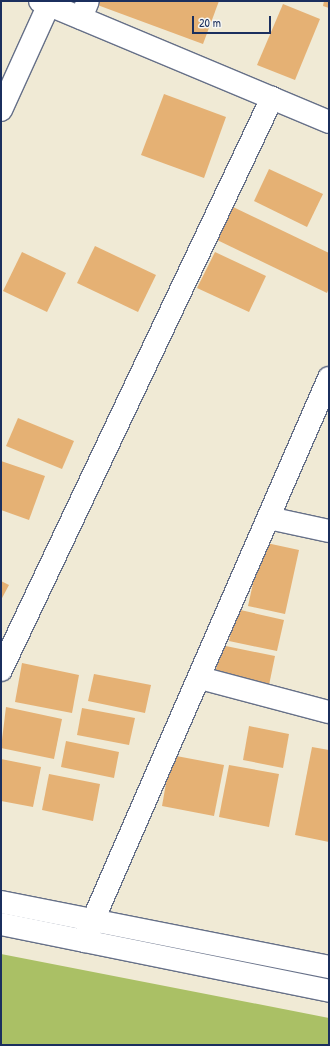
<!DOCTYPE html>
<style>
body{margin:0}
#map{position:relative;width:330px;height:1046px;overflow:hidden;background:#f0ead5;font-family:"Patrick Hand",sans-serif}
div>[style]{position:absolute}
.green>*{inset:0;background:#aac065}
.building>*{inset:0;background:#e5b174}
.roads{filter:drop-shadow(1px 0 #667088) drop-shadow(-1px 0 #667088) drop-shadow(0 1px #667088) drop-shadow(0 -1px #667088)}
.minor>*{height:22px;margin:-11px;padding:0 11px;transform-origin:11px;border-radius:11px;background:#fff}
span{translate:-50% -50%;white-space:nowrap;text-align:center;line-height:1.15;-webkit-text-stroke:3px #f6f6f2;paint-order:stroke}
.frame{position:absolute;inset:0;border:2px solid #1b2f5e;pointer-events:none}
.scale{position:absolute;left:192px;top:16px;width:79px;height:18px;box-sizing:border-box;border:2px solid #1b2f5e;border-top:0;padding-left:5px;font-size:12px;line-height:14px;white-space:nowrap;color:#1b2f5e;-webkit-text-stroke:3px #f6f6f2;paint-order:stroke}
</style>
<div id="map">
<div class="green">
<i style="clip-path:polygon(1px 954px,329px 1018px,329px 1045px,1px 1045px)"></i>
</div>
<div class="building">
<i style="clip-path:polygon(93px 1px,219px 1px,203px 44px,92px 3px)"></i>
<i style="clip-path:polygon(324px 1px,329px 1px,329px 8px,323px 6px)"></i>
<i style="clip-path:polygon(283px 4px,320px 19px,295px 80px,257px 65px)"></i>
<i style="clip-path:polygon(164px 94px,226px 117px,204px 178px,141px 155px)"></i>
<i style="clip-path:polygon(269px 169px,323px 194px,307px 227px,254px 201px)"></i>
<i style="clip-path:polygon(231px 206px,329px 253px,329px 288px,327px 293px,215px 239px)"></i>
<i style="clip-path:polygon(95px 246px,156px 275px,138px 312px,77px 283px)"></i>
<i style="clip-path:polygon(22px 252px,66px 273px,47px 312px,3px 291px)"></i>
<i style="clip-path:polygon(215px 252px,266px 276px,249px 312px,197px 288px)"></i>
<i style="clip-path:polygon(18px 418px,74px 441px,62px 469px,6px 446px)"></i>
<i style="clip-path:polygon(1px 461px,45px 476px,29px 520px,1px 510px)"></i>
<i style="clip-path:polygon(262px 542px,299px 550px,285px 614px,248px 606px)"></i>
<i style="clip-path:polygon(1px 581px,9px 585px,1px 600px)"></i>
<i style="clip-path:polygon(236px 609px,284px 620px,277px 651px,229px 641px)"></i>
<i style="clip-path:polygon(221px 645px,275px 656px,268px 690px,214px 679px)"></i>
<i style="clip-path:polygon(22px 663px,79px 675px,72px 713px,15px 702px)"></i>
<i style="clip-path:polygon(94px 674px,151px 685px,145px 713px,88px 701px)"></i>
<i style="clip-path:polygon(6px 707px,62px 719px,54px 759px,1px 748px)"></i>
<i style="clip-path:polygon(82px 708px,135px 718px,129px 745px,77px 735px)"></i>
<i style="clip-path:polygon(249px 726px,289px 734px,283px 768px,243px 760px)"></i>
<i style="clip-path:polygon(66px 741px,119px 752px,114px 778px,61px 767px)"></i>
<i style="clip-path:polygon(312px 747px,329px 750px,329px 842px,295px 835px)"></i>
<i style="clip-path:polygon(171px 755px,224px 765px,214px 816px,162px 806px)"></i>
<i style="clip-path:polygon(1px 759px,41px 767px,33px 807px,1px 801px)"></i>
<i style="clip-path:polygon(229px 765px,279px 774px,269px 827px,219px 817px)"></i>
<i style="clip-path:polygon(49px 774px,100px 784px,93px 821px,42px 810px)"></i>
</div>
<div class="roads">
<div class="minor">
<i style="left:40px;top:1px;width:313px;rotate:22.7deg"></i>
<i style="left:81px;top:18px;width:18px;rotate:-68deg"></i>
<i style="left:1px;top:110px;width:116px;rotate:-65.6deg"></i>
<i style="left:269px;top:518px;width:61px;rotate:12.2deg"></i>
<i style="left:1px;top:670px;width:633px;rotate:-64.65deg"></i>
<i style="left:200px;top:678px;width:133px;rotate:14.8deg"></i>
<i style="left:1px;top:902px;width:334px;rotate:11.2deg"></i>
<i style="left:1px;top:924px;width:335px;rotate:11.5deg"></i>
<i style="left:84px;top:941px;width:614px;rotate:-66.48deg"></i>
</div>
</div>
<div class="frame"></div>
<div class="scale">20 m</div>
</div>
